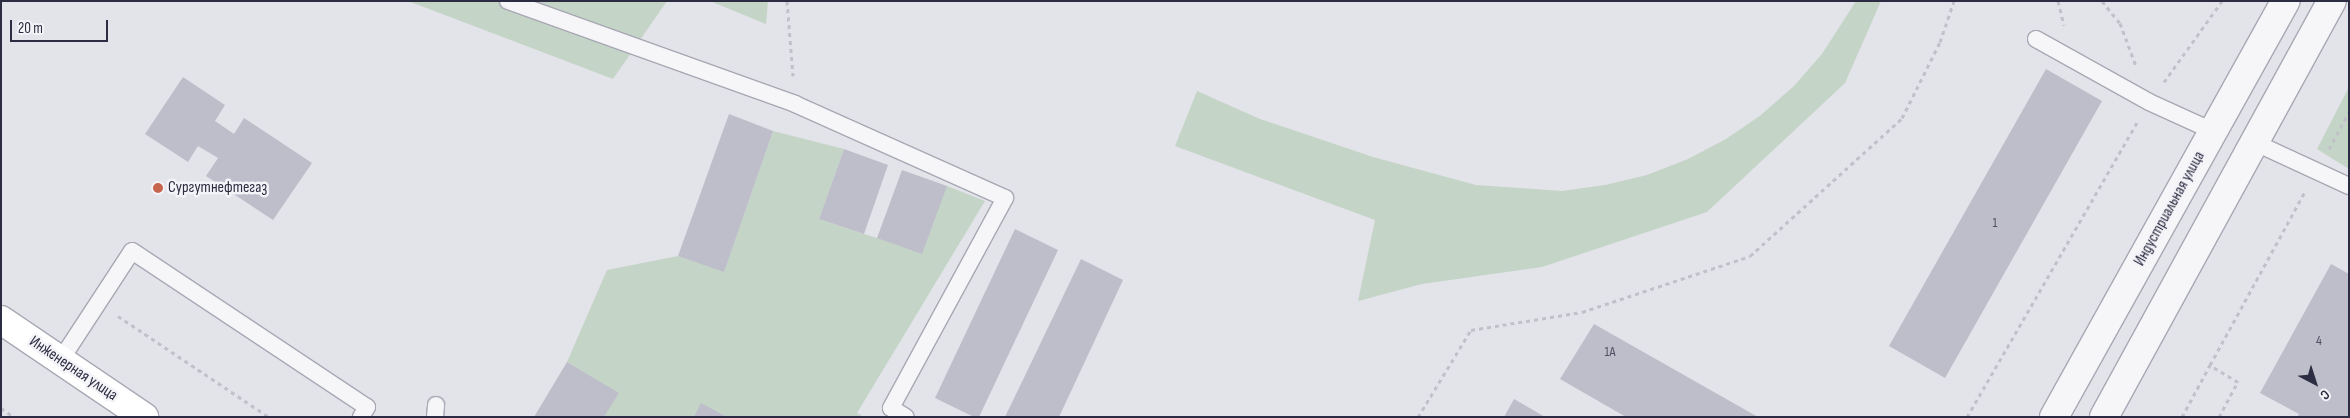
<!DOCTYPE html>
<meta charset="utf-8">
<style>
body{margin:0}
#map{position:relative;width:2350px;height:418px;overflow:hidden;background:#e3e3ea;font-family:"Sofia Sans Condensed",sans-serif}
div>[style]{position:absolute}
.green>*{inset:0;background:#c4d4c6}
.building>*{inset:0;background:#bdbeca}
.path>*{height:3px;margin-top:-1.5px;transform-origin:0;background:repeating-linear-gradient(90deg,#c1c1c9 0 4px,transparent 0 8px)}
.roads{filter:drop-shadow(1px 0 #a8a8b4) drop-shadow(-1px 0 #a8a8b4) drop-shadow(0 1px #a8a8b4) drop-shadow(0 -1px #a8a8b4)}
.service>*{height:16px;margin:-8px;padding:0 8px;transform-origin:8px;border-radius:8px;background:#f6f6f9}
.tertiary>*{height:28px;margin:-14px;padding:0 14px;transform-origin:14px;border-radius:14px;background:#f6f6f9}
.secondary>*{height:28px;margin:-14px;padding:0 14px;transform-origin:14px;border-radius:14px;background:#fff}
.dots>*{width:14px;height:14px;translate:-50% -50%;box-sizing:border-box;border:2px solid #f3f3f8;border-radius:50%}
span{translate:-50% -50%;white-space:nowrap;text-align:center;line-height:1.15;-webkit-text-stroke:5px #f3f3f8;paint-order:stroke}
.number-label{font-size:14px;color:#505064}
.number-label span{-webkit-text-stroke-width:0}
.poi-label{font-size:16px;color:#2c2c42}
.left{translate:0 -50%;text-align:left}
.street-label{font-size:16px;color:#2c2c42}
.frame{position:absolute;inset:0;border:2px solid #2c2c42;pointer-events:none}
.north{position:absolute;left:2290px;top:358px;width:50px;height:50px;-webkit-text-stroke:4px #f3f3f8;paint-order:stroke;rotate:140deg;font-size:14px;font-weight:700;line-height:20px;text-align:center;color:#2c2c42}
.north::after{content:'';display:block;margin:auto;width:18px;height:22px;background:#2c2c42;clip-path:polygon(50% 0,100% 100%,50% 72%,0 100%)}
.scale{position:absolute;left:10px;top:20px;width:98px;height:22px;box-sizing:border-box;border:2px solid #2c2c42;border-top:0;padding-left:6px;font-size:15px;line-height:18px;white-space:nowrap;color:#2c2c42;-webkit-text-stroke:4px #f3f3f8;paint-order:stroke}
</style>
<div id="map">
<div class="green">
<i style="clip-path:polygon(408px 1px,667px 1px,613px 79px)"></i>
<i style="clip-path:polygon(710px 1px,768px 1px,766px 24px)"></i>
<i style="clip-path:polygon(1856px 1px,1881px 1px,1845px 83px,1707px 212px,1542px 267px,1422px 284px,1358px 301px,1375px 220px,1175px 146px,1197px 91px,1260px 119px,1373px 157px,1476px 185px,1562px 191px,1605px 185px,1647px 175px,1688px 159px,1726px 139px,1761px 115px,1794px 86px,1822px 54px)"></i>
<i style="clip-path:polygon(2349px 87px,2349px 169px,2317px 149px)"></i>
<i style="clip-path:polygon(773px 131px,844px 149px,819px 219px,864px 234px,877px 238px,947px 186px,985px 201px,857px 413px,864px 417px,727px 417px,701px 404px,694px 417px,604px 417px,618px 393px,567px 362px,607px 270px,678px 256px,724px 271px)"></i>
</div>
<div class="building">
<i style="clip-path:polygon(2046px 69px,2102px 101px,1945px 378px,1889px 346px)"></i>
<i style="clip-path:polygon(183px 77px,225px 105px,215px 121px,234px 134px,244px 118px,312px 163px,273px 220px,206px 176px,218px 158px,198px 146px,188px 162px,145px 134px)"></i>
<i style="clip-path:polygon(729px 114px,773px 131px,724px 272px,678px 256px)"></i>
<i style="clip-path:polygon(844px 149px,888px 165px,864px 234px,819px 219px)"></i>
<i style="clip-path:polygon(902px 170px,947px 186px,922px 254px,877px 238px)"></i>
<i style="clip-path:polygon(1015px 229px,1058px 250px,979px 417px,974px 417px,935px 398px)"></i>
<i style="clip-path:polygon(1081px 259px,1123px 280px,1059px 417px,1005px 417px)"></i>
<i style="clip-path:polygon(2331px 264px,2349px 274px,2349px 417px,2297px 417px,2299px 414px,2260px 393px)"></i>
<i style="clip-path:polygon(1594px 324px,1758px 417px,1626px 417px,1560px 379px)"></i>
<i style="clip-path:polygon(567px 362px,619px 393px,604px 417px,534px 417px)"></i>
<i style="clip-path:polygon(1514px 399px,1545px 417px,1504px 417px)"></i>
<i style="clip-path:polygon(701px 403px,727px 417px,694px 417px)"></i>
</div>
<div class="path">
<i style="left:787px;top:1px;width:75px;rotate:85.4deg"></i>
<i style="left:2058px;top:1px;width:25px;rotate:76deg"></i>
<i style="left:2102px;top:1px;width:28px;rotate:51deg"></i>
<i style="left:2120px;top:23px;width:46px;rotate:69.6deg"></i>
<i style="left:2164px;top:82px;width:100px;rotate:-54.4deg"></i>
<i style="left:2329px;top:149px;width:42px;rotate:-61.6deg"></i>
<i style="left:118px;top:316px;width:182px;rotate:33.8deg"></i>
<i style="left:1px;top:408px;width:16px;rotate:35deg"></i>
<i style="left:1418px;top:417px;width:102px;rotate:-58.7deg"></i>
<i style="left:1471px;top:330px;width:112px;rotate:-9.2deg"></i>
<i style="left:1582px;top:312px;width:177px;rotate:-18.4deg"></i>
<i style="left:1750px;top:256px;width:205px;rotate:-42.2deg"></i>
<i style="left:1902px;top:118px;width:85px;rotate:-63.4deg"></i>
<i style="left:1940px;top:42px;width:43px;rotate:-71.1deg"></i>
<i style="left:1967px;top:417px;width:340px;rotate:-60deg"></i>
<i style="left:2182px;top:417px;width:59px;rotate:-61.7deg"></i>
<i style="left:2219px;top:417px;width:40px;rotate:-62deg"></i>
<i style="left:2238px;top:382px;width:33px;rotate:-149deg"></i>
<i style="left:2210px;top:365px;width:196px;rotate:-61.3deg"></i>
</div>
<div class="roads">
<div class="service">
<i style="left:508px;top:1px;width:305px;rotate:19.7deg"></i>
<i style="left:795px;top:104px;width:230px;rotate:24.1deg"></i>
<i style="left:1005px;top:198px;width:239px;rotate:118.5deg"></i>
<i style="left:891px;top:408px;width:17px;rotate:31deg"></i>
<i style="left:2036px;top:39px;width:129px;rotate:29.1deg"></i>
<i style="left:2149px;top:102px;width:70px;rotate:24.4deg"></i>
<i style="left:2256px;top:143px;width:102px;rotate:24.8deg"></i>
<i style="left:60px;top:361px;width:131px;rotate:-56.8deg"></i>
<i style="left:132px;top:251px;width:282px;rotate:33.6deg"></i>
<i style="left:367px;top:407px;width:12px;rotate:121deg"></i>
<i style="left:435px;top:417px;width:12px;rotate:-85deg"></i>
</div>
<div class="tertiary">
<i style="left:2054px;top:417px;width:476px;rotate:-60.9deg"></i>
<i style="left:2104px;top:417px;width:474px;rotate:-61.3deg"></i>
</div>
<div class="secondary">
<i style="left:1px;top:320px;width:173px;rotate:34.1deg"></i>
</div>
</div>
<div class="dots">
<i style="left:158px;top:188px;background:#c8654f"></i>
</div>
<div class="number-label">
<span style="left:1995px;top:223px">1</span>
<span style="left:2319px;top:341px">4</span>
<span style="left:1610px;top:352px">1А</span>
</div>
<div class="poi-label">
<span class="left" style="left:168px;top:188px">Сургутнефтегаз</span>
</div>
<div class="street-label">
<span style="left:2170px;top:209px;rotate:-61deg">Индустриальная улица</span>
<span style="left:73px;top:369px;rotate:34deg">Инженерная улица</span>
</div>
<div class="frame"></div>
<div class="north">С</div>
<div class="scale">20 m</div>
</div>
